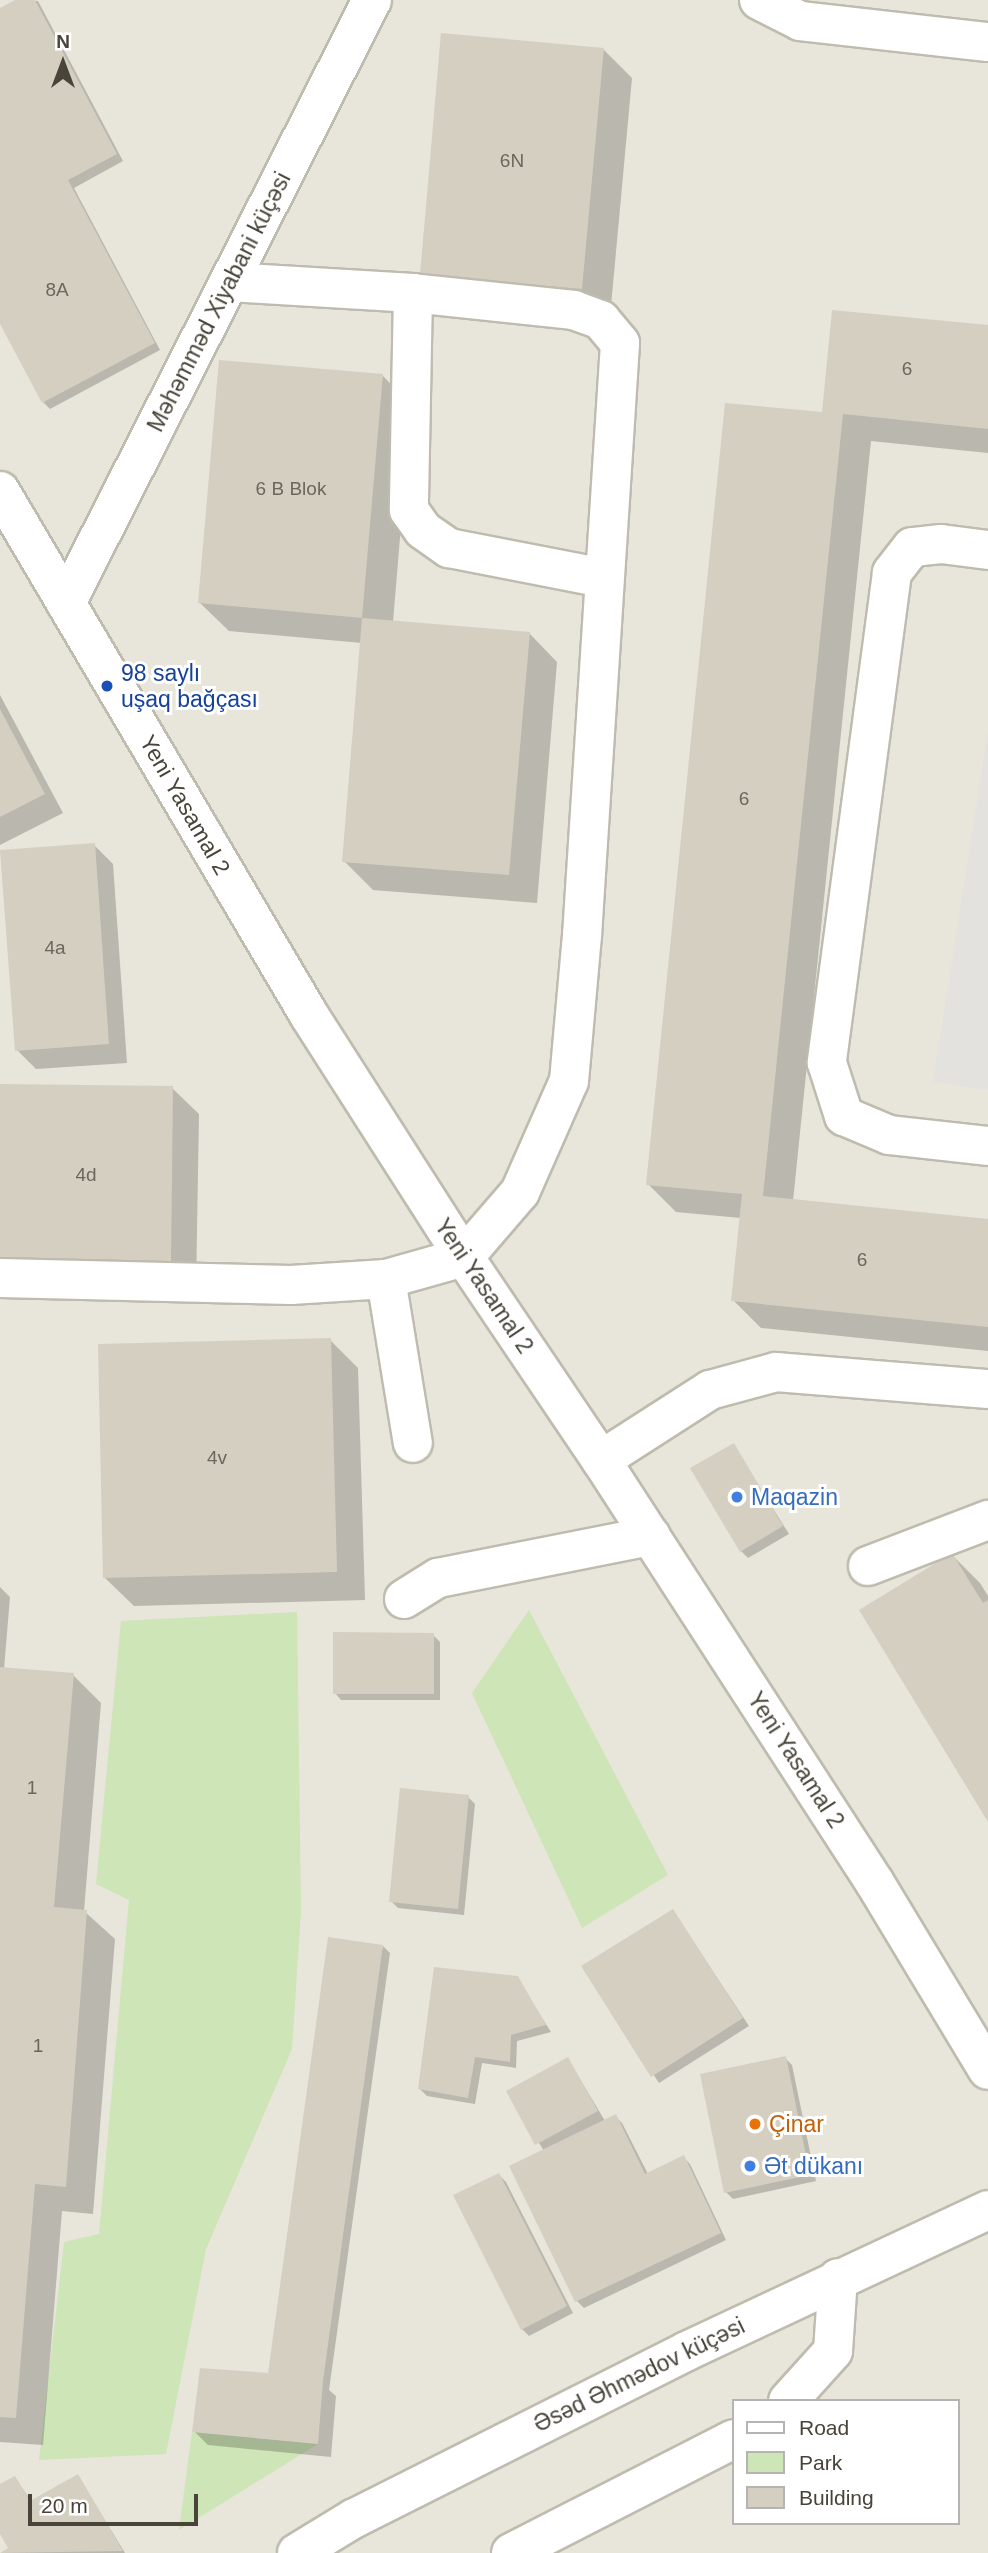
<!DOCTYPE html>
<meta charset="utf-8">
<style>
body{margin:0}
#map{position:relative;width:988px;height:2553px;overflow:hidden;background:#f4f2eb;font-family:Arial,sans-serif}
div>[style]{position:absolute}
.residential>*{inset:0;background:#e8e5da}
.green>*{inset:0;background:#cde5b7}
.parking>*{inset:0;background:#e3e2df}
.shadow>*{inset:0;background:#0003}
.building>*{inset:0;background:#d5cfc1}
.roads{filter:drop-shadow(2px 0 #bfbbae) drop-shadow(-2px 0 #bfbbae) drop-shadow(0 2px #bfbbae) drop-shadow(0 -2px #bfbbae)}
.minor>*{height:38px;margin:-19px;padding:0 19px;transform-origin:19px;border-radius:19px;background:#fff}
.dots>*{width:19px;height:19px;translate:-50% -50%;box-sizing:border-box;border:4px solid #fff;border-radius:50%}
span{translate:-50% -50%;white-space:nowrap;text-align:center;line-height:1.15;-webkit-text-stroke:6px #fff;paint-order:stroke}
.number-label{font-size:19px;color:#6b675b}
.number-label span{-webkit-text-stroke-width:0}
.street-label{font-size:23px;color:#484439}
.transit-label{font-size:23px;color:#164399}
.left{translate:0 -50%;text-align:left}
.shop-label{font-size:23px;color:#366cbe}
.food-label{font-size:23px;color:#c56008}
.legend{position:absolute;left:732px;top:2399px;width:228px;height:126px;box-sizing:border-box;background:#fff;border:2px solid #b6b4b0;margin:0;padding:9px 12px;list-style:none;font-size:21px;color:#484439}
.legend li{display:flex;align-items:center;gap:14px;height:35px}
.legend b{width:35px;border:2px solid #b6b4b0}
.north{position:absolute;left:28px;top:28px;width:70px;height:70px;-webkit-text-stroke:5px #fff;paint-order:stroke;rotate:0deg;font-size:19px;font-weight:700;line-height:28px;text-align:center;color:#484439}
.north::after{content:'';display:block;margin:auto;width:24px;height:32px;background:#484439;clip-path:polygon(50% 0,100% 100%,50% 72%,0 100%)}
.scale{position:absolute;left:28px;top:2494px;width:170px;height:32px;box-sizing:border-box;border:4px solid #484439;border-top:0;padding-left:9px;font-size:21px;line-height:24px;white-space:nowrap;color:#484439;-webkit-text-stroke:5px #fff;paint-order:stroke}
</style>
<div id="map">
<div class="residential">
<i style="clip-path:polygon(evenodd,0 0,988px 0,988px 2553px,0 2553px,0 0,734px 2401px,958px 2401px,958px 2523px,734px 2523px,734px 2401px)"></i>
</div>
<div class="green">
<i style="clip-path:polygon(529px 1610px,668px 1875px,582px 1928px,472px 1693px)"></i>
<i style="clip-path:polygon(297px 1612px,301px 1911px,292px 2049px,206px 2249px,166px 2454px,39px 2460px,64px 2242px,99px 2234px,129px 1900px,96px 1884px,121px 1621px)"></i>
<i style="clip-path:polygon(192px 2432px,318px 2444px,179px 2530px)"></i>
</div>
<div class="parking">
<i style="clip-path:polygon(988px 731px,988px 1090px,933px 1082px)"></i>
</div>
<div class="shadow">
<i style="clip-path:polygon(19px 0,38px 1px,123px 161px,74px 188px,160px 350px,50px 409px,43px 402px,0 320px,0 10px)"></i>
<i style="clip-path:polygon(603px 49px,632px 78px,610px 317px,422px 274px)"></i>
<i style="clip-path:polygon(988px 327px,988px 453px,871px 441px,793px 1201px,988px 1221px,988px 1351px,761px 1328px,733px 1300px,741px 1218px,676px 1212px,648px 1184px,824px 414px)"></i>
<i style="clip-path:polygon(383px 376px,411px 405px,393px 622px,529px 633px,557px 662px,537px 903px,373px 890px,344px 861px,362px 643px,229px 631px,200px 603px)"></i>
<i style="clip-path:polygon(0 695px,63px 813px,0 845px)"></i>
<i style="clip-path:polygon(94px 845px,113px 864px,127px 1063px,36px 1069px,17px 1050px)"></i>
<i style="clip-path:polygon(0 1086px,172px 1088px,199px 1114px,196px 1292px)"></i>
<i style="clip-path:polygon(330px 1340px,358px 1368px,365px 1600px,134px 1606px,105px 1578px)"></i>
<i style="clip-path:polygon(733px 1445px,789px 1534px,748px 1558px,741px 1551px)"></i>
<i style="clip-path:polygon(952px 1555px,980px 1583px,988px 1596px,988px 1819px)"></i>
<i style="clip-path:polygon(0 1587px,10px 1597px,4px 1669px,73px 1675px,101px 1703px,84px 1911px,115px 1939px,93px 2214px,62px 2211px,43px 2445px,0 2442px)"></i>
<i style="clip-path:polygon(433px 1635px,440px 1642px,440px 1700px,341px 1700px,335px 1693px)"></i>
<i style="clip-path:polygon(468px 1797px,475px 1804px,464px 1915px,398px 1908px,391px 1901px)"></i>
<i style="clip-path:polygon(673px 1911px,749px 2026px,659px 2083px,583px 1967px)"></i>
<i style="clip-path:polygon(383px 1946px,390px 1953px,329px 2390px,336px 2396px,331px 2457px,208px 2445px,194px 2431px,274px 2377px)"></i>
<i style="clip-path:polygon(517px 1978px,551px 2032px,517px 2041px,516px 2068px,482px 2063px,475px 2104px,427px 2096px,420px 2089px)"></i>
<i style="clip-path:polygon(785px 2058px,792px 2065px,816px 2181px,733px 2199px,726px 2192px)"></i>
<i style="clip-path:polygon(568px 2059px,605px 2121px,615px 2116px,622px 2123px,648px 2174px,683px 2157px,690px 2164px,726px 2240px,584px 2308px,577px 2301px,511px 2167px,544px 2151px,508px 2092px)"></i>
<i style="clip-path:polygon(499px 2175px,506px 2182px,573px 2313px,529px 2336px,522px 2329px)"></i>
<i style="clip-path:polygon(78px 2476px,125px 2553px,2px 2553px,10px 2548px,0 2530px,0 2486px,15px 2478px,32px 2502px)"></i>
</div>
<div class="building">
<i style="clip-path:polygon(15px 0,35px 0,117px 154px,68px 180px,155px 343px,42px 403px,0 324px,0 8px)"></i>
<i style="clip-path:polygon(441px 33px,604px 48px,582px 289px,420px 275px)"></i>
<i style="clip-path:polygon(832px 310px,988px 325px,988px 429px,843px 414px,763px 1196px,988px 1219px,988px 1327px,731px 1301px,742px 1194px,646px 1185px,725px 403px,822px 412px)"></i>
<i style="clip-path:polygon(219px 360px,383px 374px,362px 618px,198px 603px)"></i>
<i style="clip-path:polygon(362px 618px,530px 632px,509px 875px,342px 862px)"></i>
<i style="clip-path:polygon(0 709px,45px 794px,0 817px)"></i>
<i style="clip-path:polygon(95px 843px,109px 1044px,15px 1051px,0 850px)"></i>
<i style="clip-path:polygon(0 1084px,173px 1086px,171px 1266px,0 1264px)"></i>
<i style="clip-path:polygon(331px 1338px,337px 1572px,103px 1578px,98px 1344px)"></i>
<i style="clip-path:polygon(734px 1443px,783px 1526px,740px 1552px,690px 1468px)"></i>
<i style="clip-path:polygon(952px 1553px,983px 1603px,988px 1600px,988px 1822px,859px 1610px)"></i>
<i style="clip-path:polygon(333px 1632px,434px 1633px,434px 1694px,333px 1694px)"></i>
<i style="clip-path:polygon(0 1667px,74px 1673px,54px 1907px,87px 1910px,66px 2187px,35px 2184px,16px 2418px,0 2417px)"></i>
<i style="clip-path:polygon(400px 1788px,469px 1795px,458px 1909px,389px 1902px)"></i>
<i style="clip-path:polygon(673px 1909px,743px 2018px,651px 2077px,581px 1966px)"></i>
<i style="clip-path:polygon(328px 1937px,383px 1945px,323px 2381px,318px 2444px,192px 2432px,200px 2368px,268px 2373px)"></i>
<i style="clip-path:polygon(434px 1967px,518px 1976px,546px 2025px,511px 2035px,510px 2062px,475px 2057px,468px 2098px,418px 2089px)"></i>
<i style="clip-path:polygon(786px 2056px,810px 2175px,724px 2193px,700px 2074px)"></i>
<i style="clip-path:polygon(568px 2057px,598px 2111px,535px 2145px,506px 2091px)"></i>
<i style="clip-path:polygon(616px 2114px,645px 2174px,684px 2155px,721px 2233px,575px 2302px,509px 2166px)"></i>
<i style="clip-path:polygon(499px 2173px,567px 2306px,521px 2330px,453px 2195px)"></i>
<i style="clip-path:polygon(78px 2474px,123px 2551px,0 2553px,8px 2548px,0 2534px,0 2484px,15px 2476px,30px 2501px)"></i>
</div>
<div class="roads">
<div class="minor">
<i style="left:759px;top:0;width:46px;rotate:27.1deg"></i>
<i style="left:800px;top:21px;width:189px;rotate:6.4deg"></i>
<i style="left:413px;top:293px;width:217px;rotate:91.1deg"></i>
<i style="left:409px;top:510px;width:24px;rotate:55deg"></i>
<i style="left:423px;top:530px;width:32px;rotate:35deg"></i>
<i style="left:449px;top:548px;width:158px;rotate:11deg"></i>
<i style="left:0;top:491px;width:608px;rotate:59.47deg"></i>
<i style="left:309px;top:1015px;width:287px;rotate:57.4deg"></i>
<i style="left:464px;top:1257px;width:245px;rotate:56deg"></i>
<i style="left:601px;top:1460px;width:504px;rotate:57.07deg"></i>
<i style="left:875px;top:1883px;width:218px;rotate:58.9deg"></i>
<i style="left:988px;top:550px;width:47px;rotate:-172.7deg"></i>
<i style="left:941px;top:544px;width:29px;rotate:174deg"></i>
<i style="left:912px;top:547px;width:33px;rotate:128deg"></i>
<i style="left:892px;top:573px;width:494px;rotate:97.6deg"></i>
<i style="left:827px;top:1063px;width:56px;rotate:72.2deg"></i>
<i style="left:844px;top:1116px;width:49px;rotate:22.9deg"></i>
<i style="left:889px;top:1135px;width:100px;rotate:6.3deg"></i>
<i style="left:66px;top:603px;width:676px;rotate:-63.09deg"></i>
<i style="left:0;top:1278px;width:291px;rotate:1.4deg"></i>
<i style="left:291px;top:1285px;width:95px;rotate:-3.6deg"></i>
<i style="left:386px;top:1279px;width:81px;rotate:-15.8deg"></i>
<i style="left:464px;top:1257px;width:86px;rotate:-49.3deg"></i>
<i style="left:520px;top:1192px;width:121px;rotate:-66.2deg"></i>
<i style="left:569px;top:1081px;width:146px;rotate:-84.9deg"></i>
<i style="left:582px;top:936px;width:594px;rotate:-86.33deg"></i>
<i style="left:620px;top:343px;width:30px;rotate:-130deg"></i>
<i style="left:601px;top:320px;width:29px;rotate:-160deg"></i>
<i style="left:574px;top:310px;width:162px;rotate:-174deg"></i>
<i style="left:413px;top:293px;width:184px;rotate:-176.6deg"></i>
<i style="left:386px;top:1279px;width:166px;rotate:80.7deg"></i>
<i style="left:601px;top:1460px;width:130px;rotate:-32.7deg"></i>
<i style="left:710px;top:1390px;width:68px;rotate:-15.3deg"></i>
<i style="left:776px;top:1372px;width:213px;rotate:4.6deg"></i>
<i style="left:868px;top:1566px;width:129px;rotate:-21deg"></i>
<i style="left:404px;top:1599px;width:40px;rotate:-32deg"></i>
<i style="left:438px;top:1578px;width:217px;rotate:-11.2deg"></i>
<i style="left:788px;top:2401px;width:67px;rotate:-48deg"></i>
<i style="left:833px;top:2351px;width:73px;rotate:-86.1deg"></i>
<i style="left:297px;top:2553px;width:66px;rotate:-31.3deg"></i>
<i style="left:353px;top:2519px;width:374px;rotate:-26.7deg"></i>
<i style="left:687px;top:2351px;width:332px;rotate:-25.1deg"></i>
<i style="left:511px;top:2553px;width:250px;rotate:-27.1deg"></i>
</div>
</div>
<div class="dots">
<i style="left:107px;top:686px;background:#1a4fb4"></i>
<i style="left:737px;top:1497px;background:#3f7fe0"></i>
<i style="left:755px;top:2124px;background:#e8710a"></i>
<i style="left:750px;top:2166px;background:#3f7fe0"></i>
</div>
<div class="number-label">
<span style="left:512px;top:161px">6N</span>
<span style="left:57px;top:290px">8A</span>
<span style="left:907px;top:369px">6</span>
<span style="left:291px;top:489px">6 B Blok</span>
<span style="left:744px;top:799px">6</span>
<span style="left:55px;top:948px">4a</span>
<span style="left:86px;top:1175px">4d</span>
<span style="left:862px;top:1260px">6</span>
<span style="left:217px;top:1458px">4v</span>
<span style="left:32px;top:1788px">1</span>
<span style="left:38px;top:2046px">1</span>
</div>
<div class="street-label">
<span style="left:219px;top:302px;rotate:-63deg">Məhəmməd Xiyabani küçəsi</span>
<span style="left:185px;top:805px;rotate:60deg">Yeni Yasamal 2</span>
<span style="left:484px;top:1286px;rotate:56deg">Yeni Yasamal 2</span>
<span style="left:796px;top:1760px;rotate:57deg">Yeni Yasamal 2</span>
<span style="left:639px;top:2375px;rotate:-26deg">Əsəd Əhmədov küçəsi</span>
</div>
<div class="transit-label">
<span class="left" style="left:121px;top:686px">98 saylı<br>uşaq bağçası</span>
</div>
<div class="shop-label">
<span class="left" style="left:751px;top:1497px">Maqazin</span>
<span class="left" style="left:764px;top:2166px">Ət dükanı</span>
</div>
<div class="food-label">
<span class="left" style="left:769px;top:2124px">Çinar</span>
</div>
<ul class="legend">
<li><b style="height:9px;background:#fff"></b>Road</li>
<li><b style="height:19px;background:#cde5b7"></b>Park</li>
<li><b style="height:19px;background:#d5cfc1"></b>Building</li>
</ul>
<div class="north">N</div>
<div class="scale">20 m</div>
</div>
